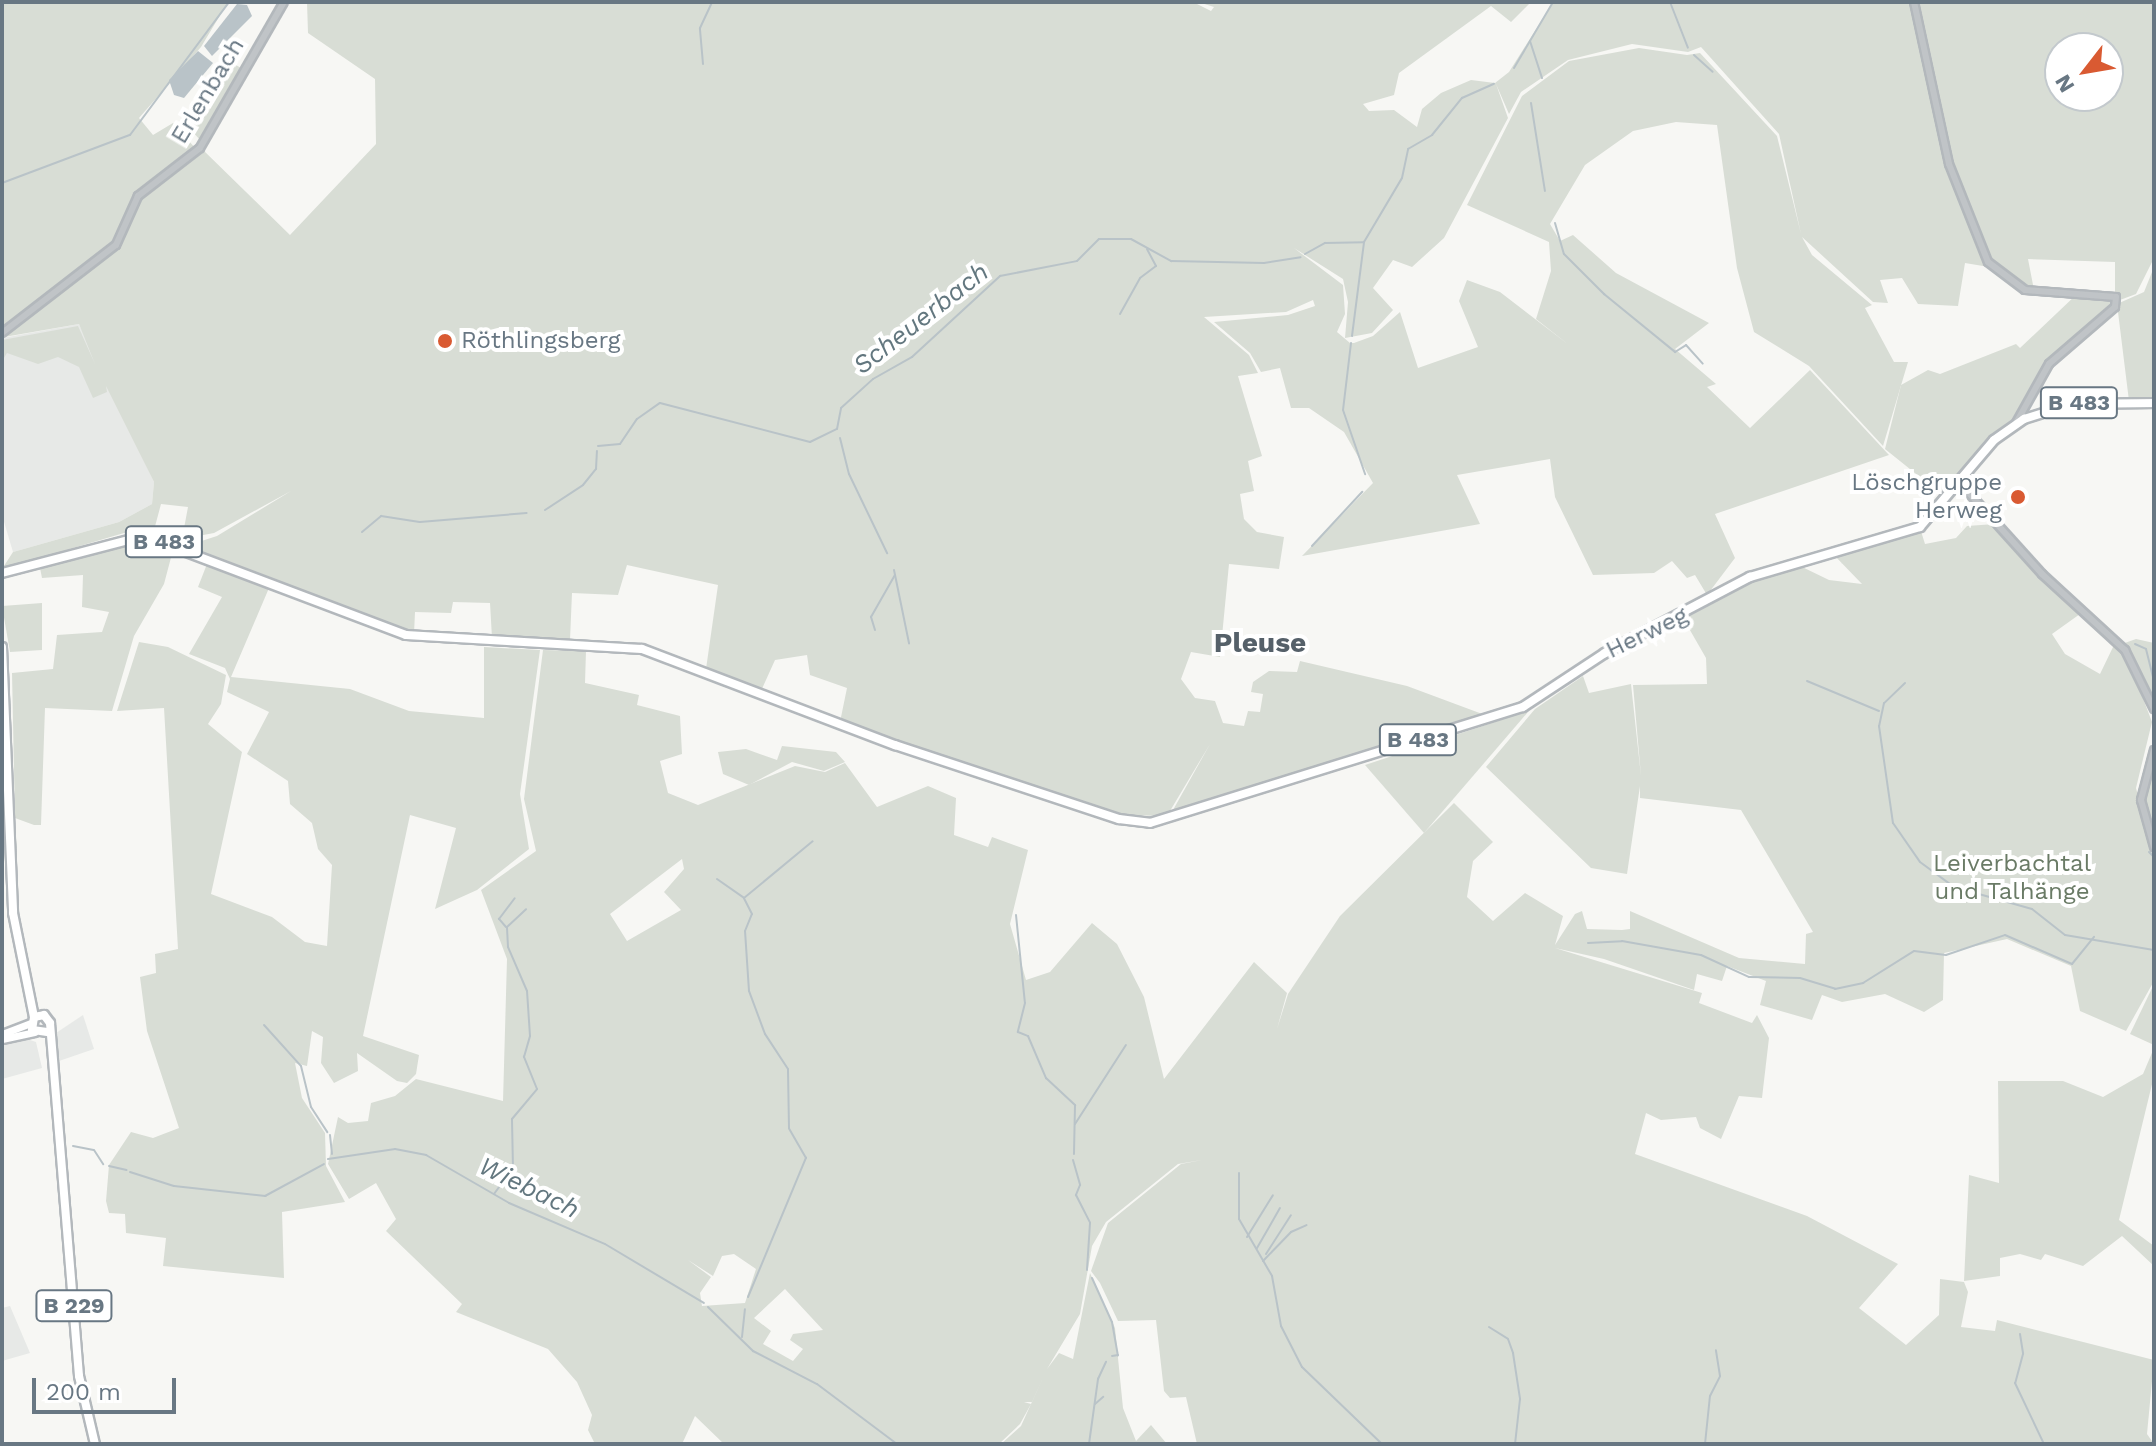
<!DOCTYPE html>
<meta charset="utf-8">
<style>
body{margin:0}
#map{position:relative;width:2156px;height:1446px;overflow:hidden;background:#f7f7f4;font-family:"Work Sans",sans-serif}
div>[style]{position:absolute}
.built>*{inset:0;background:#e7e9e7}
.green>*{inset:0;background:#d8ddd5}
.water>*{inset:0;background:#b9c3c8}
.stream>*{height:2px;margin:-1px;padding:0 1px;transform-origin:1px;border-radius:1px;background:#b9c3c8}
.roads{filter:drop-shadow(2px 0 #b3b8bc) drop-shadow(-2px 0 #b3b8bc) drop-shadow(0 2px #b3b8bc) drop-shadow(0 -2px #b3b8bc)}
.tertiary>*{height:6px;margin:-3px;padding:0 3px;transform-origin:3px;border-radius:3px;background:#c0c4c7}
.secondary>*{height:7px;margin:-3.5px;padding:0 3.5px;transform-origin:3.5px;border-radius:3.5px;background:#fff}
.primary>*{height:8px;margin:-4px;padding:0 4px;transform-origin:4px;border-radius:4px;background:#fff}
.dots>*{width:22px;height:22px;translate:-50% -50%;box-sizing:border-box;border:4px solid #fff;border-radius:50%}
span{translate:-50% -50%;white-space:nowrap;text-align:center;line-height:1.15;-webkit-text-stroke:8px #fff;paint-order:stroke}
.shield-label span{padding:2px 6px;background:#fff;border:2px solid;border-radius:6px;-webkit-text-stroke-width:0}
.shield-label{font-size:22px;color:#687783;font-weight:700}
.street-label{font-size:24px;color:#687783}
.poi-label{font-size:24px;color:#687783}
.left{translate:0 -50%;text-align:left}
.right{translate:-100% -50%;text-align:right}
.park-label{font-size:24px;color:#6a7b66}
.water-label{font-size:26px;color:#63777f;font-style:italic}
.quarter-label{font-size:28px;color:#556069;font-weight:700}
.frame{position:absolute;inset:0;border:4px solid #687783;pointer-events:none}
.north{position:absolute;left:2044px;top:32px;width:80px;height:80px;box-sizing:border-box;background:#fff;border:2px solid #c3c9cd;border-radius:50%;rotate:239deg;font-size:22px;font-weight:700;line-height:32px;text-align:center;color:#687783}
.north::after{content:'';display:block;margin:auto;width:28px;height:36px;background:#d95a32;clip-path:polygon(50% 0,100% 100%,50% 72%,0 100%)}
.scale{position:absolute;left:32px;top:1378px;width:144px;height:36px;box-sizing:border-box;border:4px solid #687783;border-top:0;padding-left:10px;font-size:24px;line-height:28px;white-space:nowrap;color:#687783;-webkit-text-stroke:6px #fff;paint-order:stroke}
</style>
<div id="map">
<div class="built">
<i style="clip-path:polygon(79px 324px,154px 482px,152px 504px,119px 522px,13px 552px,2px 515px,2px 338px)"></i>
<i style="clip-path:polygon(83px 1015px,94px 1049px,59px 1061px,53px 1035px)"></i>
<i style="clip-path:polygon(21px 1037px,36px 1042px,42px 1068px,2px 1079px,2px 1043px)"></i>
<i style="clip-path:polygon(10px 1306px,30px 1353px,2px 1361px,2px 1308px)"></i>
</div>
<div class="green">
<i style="clip-path:polygon(2px 2px,228px 2px,201px 47px,139px 118px,153px 135px,173px 123px,196px 149px,134px 197px,114px 244px,2px 329px)"></i>
<i style="clip-path:polygon(evenodd,307px 2px,1193px 2px,1211px 11px,1214px 7px,1198px 2px,1531px 2px,1511px 22px,1491px 6px,1399px 73px,1394px 95px,1363px 104px,1369px 111px,1394px 110px,1417px 127px,1422px 109px,1441px 93px,1471px 80px,1495px 83px,1509px 72px,1553px 2px,1913px 2px,1948px 164px,1989px 267px,1965px 263px,1958px 306px,1918px 304px,1902px 278px,1880px 280px,1888px 303px,1873px 302px,1802px 237px,1812px 255px,1872px 305px,1865px 308px,1894px 362px,1908px 362px,1883px 446px,1809px 366px,1754px 332px,1737px 268px,1717px 125px,1676px 122px,1633px 131px,1585px 165px,1550px 224px,1560px 241px,1573px 235px,1616px 273px,1709px 323px,1675px 349px,1716px 384px,1707px 387px,1750px 428px,1810px 370px,1889px 455px,1715px 514px,1735px 558px,1707px 595px,1695px 575px,1687px 578px,1672px 561px,1654px 573px,1593px 575px,1555px 497px,1550px 459px,1457px 475px,1480px 524px,1302px 556px,1373px 483px,1344px 432px,1309px 408px,1291px 408px,1280px 368px,1261px 372px,1250px 353px,1214px 322px,1288px 315px,1315px 306px,1313px 300px,1286px 312px,1204px 317px,1249px 355px,1258px 373px,1238px 376px,1262px 456px,1248px 461px,1254px 491px,1240px 494px,1244px 519px,1257px 532px,1284px 537px,1279px 569px,1229px 564px,1220px 657px,1191px 652px,1181px 679px,1195px 698px,1215px 701px,1223px 723px,1244px 726px,1248px 711px,1260px 712px,1263px 694px,1251px 692px,1253px 682px,1269px 671px,1297px 672px,1300px 661px,1407px 686px,1485px 715px,1173px 810px,1210px 744px,1167px 816px,1120px 815px,840px 722px,847px 688px,810px 675px,807px 655px,775px 660px,761px 691px,706px 669px,718px 585px,627px 565px,618px 595px,572px 593px,570px 640px,492px 638px,490px 603px,453px 602px,451px 613px,415px 612px,414px 634px,186px 546px,217px 536px,291px 491px,214px 533px,182px 539px,188px 507px,161px 504px,153px 534px,124px 533px,2px 569px,13px 552px,119px 522px,152px 504px,154px 482px,106px 386px,107px 392px,93px 398px,79px 367px,58px 357px,38px 364px,7px 353px,2px 361px,2px 340px,78px 326px,95px 364px,79px 324px,4px 337px,118px 246px,138px 201px,202px 149px,290px 235px,376px 144px,375px 79px,308px 33px,307px 2px,1632px 44px,1688px 52px,1701px 47px,1779px 134px,1801px 234px,1777px 136px,1700px 53px,1687px 55px,1639px 48px,1569px 61px,1522px 96px,1467px 205px,1549px 242px,1551px 271px,1536px 319px,1569px 345px,1500px 292px,1467px 280px,1459px 301px,1478px 347px,1418px 368px,1400px 312px,1373px 336px,1354px 343px,1350px 343px,1337px 332px,1345px 314px,1343px 285px,1294px 248px,1343px 279px,1348px 302px,1345px 338px,1372px 333px,1393px 310px,1373px 288px,1393px 260px,1412px 267px,1444px 238px,1508px 118px,1496px 84px,1509px 114px,1521px 92px,1568px 60px,1632px 44px)"></i>
<i style="clip-path:polygon(evenodd,1915px 2px,2154px 2px,2154px 258px,2136px 294px,2120px 300px,2115px 293px,2115px 262px,2028px 259px,2034px 290px,1988px 261px,1950px 163px,1915px 2px,2060px 48px,2108px 48px,2108px 96px,2060px 96px,2060px 48px)"></i>
<i style="clip-path:polygon(231px 62px,241px 68px,201px 141px,181px 119px,198px 103px,207px 104px,213px 95px,207px 91px)"></i>
<i style="clip-path:polygon(2154px 267px,2154px 402px,2129px 401px,2117px 304px,2144px 292px)"></i>
<i style="clip-path:polygon(2077px 294px,2113px 295px,2114px 306px,2048px 363px,2015px 423px,1946px 498px,1885px 449px,1901px 385px,1928px 370px,1940px 374px,2016px 344px,2020px 348px)"></i>
<i style="clip-path:polygon(evenodd,1995px 524px,2080px 614px,2052px 634px,2065px 654px,2100px 674px,2114px 645px,2128px 659px,2152px 722px,2136px 788px,2148px 835px,2143px 798px,2154px 755px,2154px 981px,2126px 1031px,2080px 1011px,2071px 966px,2007px 939px,1944px 953px,1943px 1000px,1924px 1012px,1885px 994px,1842px 1002px,1822px 995px,1812px 1020px,1760px 1005px,1766px 981px,1727px 966px,1722px 981px,1697px 974px,1694px 990px,1604px 959px,1555px 948px,1702px 993px,1699px 1003px,1752px 1023px,1757px 1015px,1769px 1038px,1762px 1098px,1739px 1096px,1721px 1139px,1700px 1128px,1696px 1117px,1661px 1120px,1646px 1113px,1635px 1154px,1807px 1216px,1898px 1264px,1859px 1308px,1906px 1345px,1939px 1315px,1940px 1279px,1964px 1282px,1968px 1292px,1961px 1327px,1995px 1331px,1997px 1320px,2154px 1360px,2147px 1434px,2154px 1444px,1197px 1444px,1186px 1397px,1170px 1398px,1164px 1391px,1156px 1320px,1118px 1321px,1100px 1283px,1091px 1271px,1108px 1223px,1181px 1164px,1202px 1160px,1178px 1164px,1106px 1222px,1092px 1246px,1080px 1314px,1047px 1369px,1059px 1353px,1073px 1359px,1090px 1273px,1115px 1328px,1123px 1408px,1136px 1441px,1151px 1425px,1167px 1444px,1001px 1444px,1021px 1426px,1046px 1371px,1032px 1402px,1024px 1402px,1031px 1404px,1020px 1424px,999px 1444px,724px 1444px,695px 1416px,682px 1444px,595px 1444px,588px 1430px,592px 1415px,577px 1382px,548px 1349px,456px 1312px,462px 1304px,386px 1231px,396px 1219px,376px 1183px,349px 1199px,328px 1164px,338px 1117px,348px 1123px,368px 1121px,371px 1103px,395px 1096px,416px 1079px,503px 1101px,507px 959px,481px 890px,536px 851px,524px 799px,543px 650px,586px 651px,585px 683px,639px 695px,637px 705px,680px 716px,682px 754px,660px 761px,668px 793px,698px 805px,795px 766px,825px 772px,845px 763px,877px 807px,928px 786px,956px 798px,954px 835px,988px 847px,992px 837px,1028px 850px,1010px 924px,1026px 980px,1050px 972px,1092px 923px,1117px 944px,1144px 997px,1164px 1079px,1254px 962px,1287px 993px,1277px 1029px,1288px 994px,1340px 916px,1454px 803px,1493px 842px,1473px 861px,1467px 897px,1493px 921px,1525px 893px,1563px 916px,1555px 945px,1575px 914px,1582px 911px,1587px 929px,1622px 930px,1630px 929px,1630px 911px,1739px 958px,1805px 964px,1806px 934px,1813px 932px,1741px 810px,1640px 798px,1640px 786px,1627px 874px,1591px 868px,1486px 767px,1535px 709px,1583px 676px,1589px 693px,1631px 684px,1641px 776px,1633px 685px,1707px 684px,1706px 658px,1683px 618px,1750px 578px,1796px 564px,1829px 580px,1862px 584px,1833px 554px,1920px 528px,1925px 544px,1956px 538px,1967px 526px,1995px 524px,682px 859px,684px 869px,664px 892px,681px 910px,627px 941px,610px 914px,682px 859px,1995px 524px,734px 1254px,756px 1269px,745px 1303px,702px 1306px,700px 1293px,711px 1277px,688px 1260px,713px 1276px,722px 1256px,734px 1254px,1995px 524px,785px 1289px,823px 1330px,793px 1334px,790px 1340px,803px 1349px,793px 1361px,763px 1344px,771px 1331px,754px 1318px,785px 1289px)"></i>
<i style="clip-path:polygon(121px 544px,173px 550px,164px 584px,134px 636px,112px 711px,45px 708px,41px 825px,34px 825px,15px 818px,12px 673px,53px 669px,57px 635px,102px 632px,109px 612px,82px 607px,83px 575px,42px 578px,40px 568px)"></i>
<i style="clip-path:polygon(207px 564px,269px 588px,231px 677px,350px 689px,409px 711px,484px 718px,484px 647px,540px 650px,520px 794px,529px 849px,477px 890px,435px 909px,456px 828px,410px 815px,363px 1036px,419px 1055px,416px 1074px,407px 1083px,397px 1081px,357px 1053px,358px 1071px,334px 1083px,321px 1063px,323px 1037px,312px 1031px,307px 1066px,295px 1063px,302px 1098px,325px 1133px,326px 1166px,345px 1202px,282px 1212px,284px 1278px,163px 1266px,166px 1238px,126px 1233px,125px 1214px,109px 1213px,106px 1201px,109px 1165px,131px 1132px,153px 1138px,179px 1128px,147px 1031px,140px 977px,156px 973px,155px 954px,178px 949px,164px 708px,117px 711px,139px 642px,168px 647px,226px 675px,221px 704px,208px 724px,242px 752px,211px 894px,272px 917px,305px 942px,327px 946px,332px 865px,318px 849px,312px 823px,290px 804px,288px 781px,247px 754px,269px 712px,227px 692px,230px 679px,225px 668px,189px 654px,222px 597px,198px 587px)"></i>
<i style="clip-path:polygon(42px 603px,42px 650px,10px 652px,2px 606px)"></i>
<i style="clip-path:polygon(2136px 639px,2154px 643px,2154px 704px,2122px 644px)"></i>
<i style="clip-path:polygon(1528px 712px,1424px 833px,1365px 765px,1519px 714px)"></i>
<i style="clip-path:polygon(782px 746px,836px 752px,845px 762px,824px 771px,792px 762px,749px 785px,723px 774px,718px 752px,746px 749px,777px 760px)"></i>
<i style="clip-path:polygon(2154px 984px,2154px 1045px,2130px 1034px)"></i>
<i style="clip-path:polygon(2154px 1048px,2154px 1076px,2119px 1220px,2154px 1246px,2154px 1266px,2122px 1236px,2083px 1266px,2045px 1254px,2041px 1260px,2020px 1254px,2000px 1258px,2000px 1276px,1964px 1281px,1969px 1175px,1999px 1183px,1998px 1081px,2063px 1081px,2103px 1097px,2143px 1074px)"></i>
</div>
<div class="water">
<i style="clip-path:polygon(237px 4px,247px 5px,252px 16px,212px 56px,204px 46px)"></i>
<i style="clip-path:polygon(198px 51px,213px 63px,184px 98px,174px 95px,169px 80px)"></i>
</div>
<div class="stream">
<i style="left:1670px;top:2px;width:49px;rotate:68.6deg"></i>
<i style="left:1530px;top:41px;width:39px;rotate:72deg"></i>
<i style="left:1694px;top:55px;width:25px;rotate:42deg"></i>
<i style="left:703px;top:64px;width:36px;rotate:-95deg"></i>
<i style="left:700px;top:28px;width:29px;rotate:-65deg"></i>
<i style="left:1514px;top:68px;width:77px;rotate:-59.4deg"></i>
<i style="left:1531px;top:103px;width:89px;rotate:81deg"></i>
<i style="left:2px;top:183px;width:137px;rotate:-20.6deg"></i>
<i style="left:130px;top:135px;width:166px;rotate:-53.3deg"></i>
<i style="left:1555px;top:223px;width:32px;rotate:74deg"></i>
<i style="left:1564px;top:254px;width:57px;rotate:45deg"></i>
<i style="left:1604px;top:294px;width:92px;rotate:39.2deg"></i>
<i style="left:1675px;top:352px;width:13px;rotate:-32deg"></i>
<i style="left:1686px;top:345px;width:25px;rotate:48deg"></i>
<i style="left:1305px;top:254px;width:23px;rotate:-29deg"></i>
<i style="left:1325px;top:243px;width:39px;rotate:-1deg"></i>
<i style="left:1364px;top:242px;width:74px;rotate:-59.3deg"></i>
<i style="left:1402px;top:178px;width:30px;rotate:-78deg"></i>
<i style="left:1408px;top:149px;width:28px;rotate:-30deg"></i>
<i style="left:1432px;top:135px;width:48px;rotate:-51deg"></i>
<i style="left:1462px;top:98px;width:35px;rotate:-24deg"></i>
<i style="left:1120px;top:314px;width:41px;rotate:-60.9deg"></i>
<i style="left:1140px;top:278px;width:20px;rotate:-37deg"></i>
<i style="left:1156px;top:266px;width:19px;rotate:-118deg"></i>
<i style="left:1352px;top:336px;width:95px;rotate:-82.7deg"></i>
<i style="left:1351px;top:343px;width:67px;rotate:96.8deg"></i>
<i style="left:1343px;top:410px;width:68px;rotate:71deg"></i>
<i style="left:840px;top:438px;width:37px;rotate:76deg"></i>
<i style="left:849px;top:474px;width:88px;rotate:64.3deg"></i>
<i style="left:598px;top:446px;width:22px;rotate:-5deg"></i>
<i style="left:620px;top:444px;width:30px;rotate:-56deg"></i>
<i style="left:637px;top:419px;width:28px;rotate:-35deg"></i>
<i style="left:660px;top:403px;width:155px;rotate:14.6deg"></i>
<i style="left:810px;top:442px;width:30px;rotate:-26deg"></i>
<i style="left:837px;top:429px;width:21px;rotate:-79deg"></i>
<i style="left:841px;top:408px;width:43px;rotate:-42.2deg"></i>
<i style="left:873px;top:379px;width:45px;rotate:-29.4deg"></i>
<i style="left:912px;top:357px;width:120px;rotate:-42.6deg"></i>
<i style="left:1000px;top:276px;width:78px;rotate:-11deg"></i>
<i style="left:1077px;top:261px;width:31px;rotate:-45deg"></i>
<i style="left:1099px;top:239px;width:32px"></i>
<i style="left:1131px;top:239px;width:46px;rotate:28.8deg"></i>
<i style="left:1171px;top:261px;width:93px;rotate:1.2deg"></i>
<i style="left:1264px;top:263px;width:37px;rotate:-9deg"></i>
<i style="left:545px;top:510px;width:45px;rotate:-33.3deg"></i>
<i style="left:583px;top:485px;width:21px;rotate:-51deg"></i>
<i style="left:596px;top:469px;width:18px;rotate:-87deg"></i>
<i style="left:362px;top:532px;width:25px;rotate:-40deg"></i>
<i style="left:381px;top:516px;width:39px;rotate:9deg"></i>
<i style="left:420px;top:522px;width:107px;rotate:-4.8deg"></i>
<i style="left:1312px;top:546px;width:74px;rotate:-47.2deg"></i>
<i style="left:894px;top:570px;width:75px;rotate:78.4deg"></i>
<i style="left:875px;top:630px;width:14px;rotate:-107deg"></i>
<i style="left:871px;top:617px;width:48px;rotate:-60.3deg"></i>
<i style="left:2135px;top:644px;width:12px;rotate:24deg"></i>
<i style="left:2146px;top:649px;width:32px;rotate:76deg"></i>
<i style="left:1807px;top:681px;width:78px;rotate:22.6deg"></i>
<i style="left:1905px;top:683px;width:29px;rotate:136deg"></i>
<i style="left:1884px;top:703px;width:24px;rotate:102deg"></i>
<i style="left:1879px;top:726px;width:98px;rotate:81.8deg"></i>
<i style="left:1893px;top:823px;width:47px;rotate:55.3deg"></i>
<i style="left:1920px;top:862px;width:42px;rotate:36.3deg"></i>
<i style="left:1954px;top:887px;width:81px;rotate:15.8deg"></i>
<i style="left:2032px;top:909px;width:42px;rotate:38.2deg"></i>
<i style="left:2065px;top:935px;width:90px;rotate:9.6deg"></i>
<i style="left:2149px;top:852px;width:6px;rotate:45deg"></i>
<i style="left:717px;top:879px;width:33px;rotate:35deg"></i>
<i style="left:1016px;top:915px;width:88px;rotate:84.2deg"></i>
<i style="left:1025px;top:1003px;width:30px;rotate:104deg"></i>
<i style="left:1018px;top:1032px;width:11px;rotate:22deg"></i>
<i style="left:1028px;top:1036px;width:46px;rotate:66.8deg"></i>
<i style="left:1046px;top:1078px;width:40px;rotate:43deg"></i>
<i style="left:1075px;top:1105px;width:49px;rotate:91.2deg"></i>
<i style="left:506px;top:927px;width:11px;rotate:-131deg"></i>
<i style="left:499px;top:919px;width:26px;rotate:-53deg"></i>
<i style="left:1588px;top:943px;width:34px;rotate:-3deg"></i>
<i style="left:1622px;top:941px;width:80px;rotate:10deg"></i>
<i style="left:1701px;top:955px;width:53px;rotate:24.6deg"></i>
<i style="left:1749px;top:977px;width:51px;rotate:1.1deg"></i>
<i style="left:1800px;top:978px;width:37px;rotate:17deg"></i>
<i style="left:1835px;top:989px;width:29px;rotate:-12deg"></i>
<i style="left:1863px;top:983px;width:60px;rotate:-32.1deg"></i>
<i style="left:1914px;top:951px;width:32px;rotate:7deg"></i>
<i style="left:1946px;top:955px;width:62px;rotate:-18.7deg"></i>
<i style="left:2005px;top:935px;width:73px;rotate:23.4deg"></i>
<i style="left:2072px;top:964px;width:35px;rotate:-51deg"></i>
<i style="left:264px;top:1025px;width:55px;rotate:47.9deg"></i>
<i style="left:301px;top:1066px;width:42px;rotate:76.3deg"></i>
<i style="left:311px;top:1107px;width:30px;rotate:57deg"></i>
<i style="left:1075px;top:1124px;width:94px;rotate:-57.2deg"></i>
<i style="left:330px;top:1135px;width:19px;rotate:84deg"></i>
<i style="left:73px;top:1146px;width:21px;rotate:11deg"></i>
<i style="left:94px;top:1150px;width:17px;rotate:57deg"></i>
<i style="left:328px;top:1159px;width:68px;rotate:-8.5deg"></i>
<i style="left:395px;top:1149px;width:32px;rotate:11deg"></i>
<i style="left:426px;top:1155px;width:96px;rotate:30deg"></i>
<i style="left:509px;top:1203px;width:104px;rotate:23.1deg"></i>
<i style="left:605px;top:1244px;width:115px;rotate:30.8deg"></i>
<i style="left:1073px;top:1160px;width:26px;rotate:74deg"></i>
<i style="left:1080px;top:1185px;width:11px;rotate:112deg"></i>
<i style="left:1076px;top:1195px;width:31px;rotate:63deg"></i>
<i style="left:1090px;top:1223px;width:47px;rotate:93.7deg"></i>
<i style="left:109px;top:1166px;width:18px;rotate:13deg"></i>
<i style="left:130px;top:1172px;width:46px;rotate:17.7deg"></i>
<i style="left:174px;top:1186px;width:92px;rotate:6.3deg"></i>
<i style="left:265px;top:1196px;width:67px;rotate:-28.5deg"></i>
<i style="left:1239px;top:1173px;width:46px;rotate:90deg"></i>
<i style="left:1239px;top:1219px;width:66px;rotate:59.9deg"></i>
<i style="left:1272px;top:1276px;width:51px;rotate:79.8deg"></i>
<i style="left:1281px;top:1326px;width:46px;rotate:62.9deg"></i>
<i style="left:1302px;top:1367px;width:111px;rotate:43.9deg"></i>
<i style="left:494px;top:1194px;width:32px;rotate:-54deg"></i>
<i style="left:513px;top:1168px;width:49px;rotate:-91.2deg"></i>
<i style="left:512px;top:1119px;width:39px;rotate:-50deg"></i>
<i style="left:537px;top:1089px;width:35px;rotate:-112deg"></i>
<i style="left:524px;top:1057px;width:22px;rotate:-74deg"></i>
<i style="left:530px;top:1036px;width:45px;rotate:-93.8deg"></i>
<i style="left:527px;top:991px;width:48px;rotate:-113.4deg"></i>
<i style="left:508px;top:947px;width:20px;rotate:-93deg"></i>
<i style="left:507px;top:927px;width:26px;rotate:-43deg"></i>
<i style="left:1247px;top:1237px;width:49px;rotate:-58.2deg"></i>
<i style="left:1257px;top:1248px;width:46px;rotate:-60.1deg"></i>
<i style="left:1266px;top:1254px;width:46px;rotate:-57.3deg"></i>
<i style="left:1263px;top:1261px;width:40px;rotate:-46deg"></i>
<i style="left:1291px;top:1232px;width:17px;rotate:-24deg"></i>
<i style="left:1092px;top:1278px;width:48px;rotate:65.6deg"></i>
<i style="left:1112px;top:1322px;width:34px;rotate:80deg"></i>
<i style="left:1118px;top:1355px;width:6px;rotate:171deg"></i>
<i style="left:748px;top:1297px;width:151px;rotate:-67.4deg"></i>
<i style="left:806px;top:1158px;width:34px;rotate:-120deg"></i>
<i style="left:789px;top:1128px;width:59px;rotate:-91deg"></i>
<i style="left:788px;top:1069px;width:42px;rotate:-123.3deg"></i>
<i style="left:765px;top:1034px;width:46px;rotate:-110.4deg"></i>
<i style="left:749px;top:991px;width:60px;rotate:-93.8deg"></i>
<i style="left:745px;top:931px;width:18px;rotate:-68deg"></i>
<i style="left:752px;top:914px;width:18px;rotate:-117deg"></i>
<i style="left:744px;top:898px;width:89px;rotate:-39.6deg"></i>
<i style="left:708px;top:1307px;width:63px;rotate:44.4deg"></i>
<i style="left:753px;top:1351px;width:72px;rotate:27.3deg"></i>
<i style="left:817px;top:1384px;width:100px;rotate:36.9deg"></i>
<i style="left:1489px;top:1327px;width:22px;rotate:32deg"></i>
<i style="left:1508px;top:1339px;width:15px;rotate:70deg"></i>
<i style="left:1513px;top:1353px;width:47px;rotate:81.3deg"></i>
<i style="left:1520px;top:1399px;width:45px;rotate:96.3deg"></i>
<i style="left:2020px;top:1334px;width:20px;rotate:81deg"></i>
<i style="left:2023px;top:1354px;width:30px;rotate:105deg"></i>
<i style="left:2015px;top:1383px;width:68px;rotate:64.6deg"></i>
<i style="left:742px;top:1337px;width:28px;rotate:-84deg"></i>
<i style="left:1095px;top:1404px;width:11px;rotate:-41deg"></i>
<i style="left:1089px;top:1444px;width:66px;rotate:-82.1deg"></i>
<i style="left:1098px;top:1379px;width:19px;rotate:-65deg"></i>
<i style="left:1705px;top:1444px;width:48px;rotate:-84.1deg"></i>
<i style="left:1710px;top:1396px;width:22px;rotate:-63deg"></i>
<i style="left:1720px;top:1376px;width:26px;rotate:-99deg"></i>
</div>
<div class="roads">
<div class="tertiary">
<i style="left:1914px;top:2px;width:166px;rotate:77.8deg"></i>
<i style="left:1949px;top:164px;width:105px;rotate:68.3deg"></i>
<i style="left:1988px;top:262px;width:46px;rotate:37.1deg"></i>
<i style="left:2025px;top:290px;width:91px;rotate:4.4deg"></i>
<i style="left:2116px;top:297px;width:10px;rotate:96deg"></i>
<i style="left:2115px;top:307px;width:87px;rotate:139.2deg"></i>
<i style="left:2049px;top:364px;width:68px;rotate:119.2deg"></i>
<i style="left:2px;top:333px;width:144px;rotate:-37.7deg"></i>
<i style="left:116px;top:245px;width:54px;rotate:-65.8deg"></i>
<i style="left:138px;top:196px;width:78px;rotate:-37.7deg"></i>
<i style="left:200px;top:148px;width:168px;rotate:-60.1deg"></i>
<i style="left:1959px;top:482px;width:124px;rotate:47.9deg"></i>
<i style="left:2042px;top:574px;width:113px;rotate:42.5deg"></i>
<i style="left:2125px;top:650px;width:66px;rotate:63.8deg"></i>
<i style="left:2154px;top:750px;width:52px;rotate:104.6deg"></i>
<i style="left:2141px;top:800px;width:49px;rotate:74.5deg"></i>
</div>
<div class="secondary">
<i style="left:2px;top:1034px;width:30px;rotate:-21deg"></i>
<i style="left:2px;top:1039px;width:33px;rotate:-12deg"></i>
</div>
<div class="primary">
<i style="left:2px;top:573px;width:147px;rotate:-14.6deg"></i>
<i style="left:144px;top:536px;width:280px;rotate:20.7deg"></i>
<i style="left:406px;top:635px;width:236px;rotate:3.4deg"></i>
<i style="left:642px;top:649px;width:271px;rotate:20.8deg"></i>
<i style="left:895px;top:745px;width:236px;rotate:18.3deg"></i>
<i style="left:1119px;top:819px;width:31px;rotate:7deg"></i>
<i style="left:1150px;top:823px;width:391px;rotate:-17.3deg"></i>
<i style="left:1523px;top:707px;width:98px;rotate:-33.4deg"></i>
<i style="left:1605px;top:653px;width:164px;rotate:-27.7deg"></i>
<i style="left:1750px;top:577px;width:177px;rotate:-16.4deg"></i>
<i style="left:1920px;top:527px;width:114px;rotate:-49.6deg"></i>
<i style="left:1994px;top:440px;width:37px;rotate:-35deg"></i>
<i style="left:2024px;top:419px;width:50px;rotate:-17.4deg"></i>
<i style="left:2072px;top:404px;width:82px;rotate:-0.7deg"></i>
<i style="left:2px;top:647px;width:266px;rotate:87.6deg"></i>
<i style="left:13px;top:913px;width:106px;rotate:78.6deg"></i>
<i style="left:47px;top:1032px;width:15px;rotate:-172deg"></i>
<i style="left:32px;top:1030px;width:13px;rotate:-81deg"></i>
<i style="left:34px;top:1017px;width:10px;rotate:-11deg"></i>
<i style="left:44px;top:1015px;width:10px;rotate:53deg"></i>
<i style="left:50px;top:1023px;width:354px;rotate:85.3deg"></i>
<i style="left:79px;top:1376px;width:70px;rotate:76.8deg"></i>
</div>
</div>
<div class="dots">
<i style="left:445px;top:341px;background:#d95a32"></i>
<i style="left:2018px;top:497px;background:#d95a32"></i>
</div>
<div class="shield-label">
<span style="left:2079px;top:403px">B 483</span>
<span style="left:164px;top:542px">B 483</span>
<span style="left:1418px;top:740px">B 483</span>
<span style="left:74px;top:1306px">B 229</span>
</div>
<div class="street-label">
<span style="left:208px;top:91px;rotate:-59deg">Erlenbach</span>
<span style="left:1647px;top:633px;rotate:-26deg">Herweg</span>
</div>
<div class="poi-label">
<span class="left" style="left:461px;top:341px">Röthlingsberg</span>
<span class="right" style="left:2002px;top:497px">Löschgruppe<br>Herweg</span>
</div>
<div class="park-label">
<span style="left:2012px;top:878px">Leiverbachtal<br>und Talhänge</span>
</div>
<div class="water-label">
<span style="left:921px;top:319px;rotate:-38deg">Scheuerbach</span>
<span style="left:529px;top:1188px;rotate:26deg">Wiebach</span>
</div>
<div class="quarter-label">
<span style="left:1260px;top:643px">Pleuse</span>
</div>
<div class="frame"></div>
<div class="north">N</div>
<div class="scale">200 m</div>
</div>
